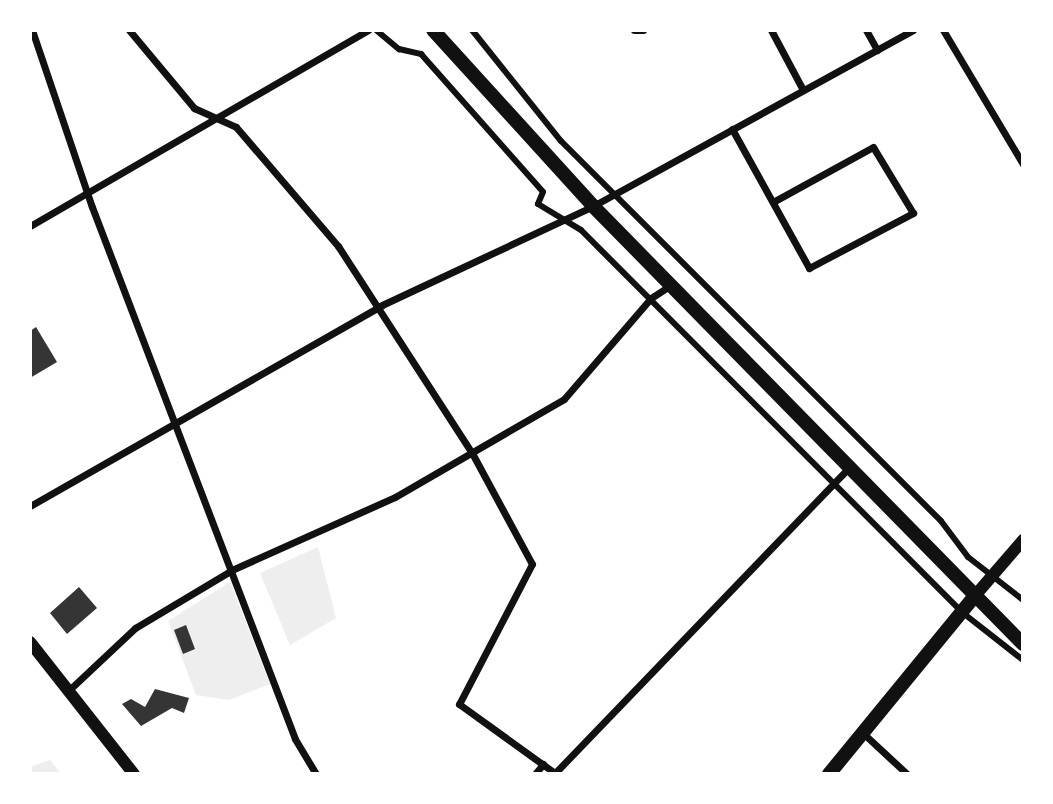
<!DOCTYPE html>
<style>
body{margin:0}
#map{position:relative;width:1053px;height:804px;overflow:hidden;background:#fff;font-family:Overpass,sans-serif}
div>[style]{position:absolute}
.green>*{inset:0;background:#eee}
.building>*{inset:0;background:#353535}
.pedestrian>*{height:6px;margin:-3px;padding:0 3px;transform-origin:3px;border-radius:3px;background:#111}
.minor>*{height:7px;margin:-3.5px;padding:0 3.5px;transform-origin:3.5px;border-radius:3.5px;background:#111}
.tertiary>*{height:12px;margin:-6px;padding:0 6px;transform-origin:6px;border-radius:6px;background:#111}
.secondary>*{height:14px;margin:-7px;padding:0 7px;transform-origin:7px;border-radius:7px;background:#111}
span{translate:-50% -50%;white-space:nowrap;text-align:center;line-height:1.15;-webkit-text-stroke:6px #fff;paint-order:stroke}
.frame{position:absolute;inset:0;border:32px solid #fff;pointer-events:none}
</style>
<div id="map">
<div class="green">
<i style="clip-path:polygon(318px 547px,336px 618px,290px 645px,260px 573px)"></i>
<i style="clip-path:polygon(230px 582px,270px 684px,229px 700px,196px 695px,168px 621px)"></i>
<i style="clip-path:polygon(50px 760px,61px 774px,30px 774px,30px 767px)"></i>
</div>
<div class="building">
<i style="clip-path:polygon(36px 327px,57px 362px,30px 378px,30px 331px)"></i>
<i style="clip-path:polygon(79px 587px,97px 608px,67px 634px,50px 613px)"></i>
<i style="clip-path:polygon(186px 625px,195px 649px,183px 654px,174px 630px)"></i>
<i style="clip-path:polygon(155px 689px,189px 698px,184px 713px,172px 708px,141px 726px,122px 704px,131px 699px,145px 707px)"></i>
</div>
<div class="pedestrian">
<i style="left:376px;top:30px;width:30px;rotate:40deg"></i>
<i style="left:399px;top:49px;width:23px;rotate:13deg"></i>
<i style="left:421px;top:54px;width:184px;rotate:48.5deg"></i>
<i style="left:543px;top:192px;width:13px;rotate:113deg"></i>
<i style="left:538px;top:204px;width:50px;rotate:31.2deg"></i>
<i style="left:581px;top:230px;width:541px;rotate:45.07deg"></i>
<i style="left:963px;top:613px;width:76px;rotate:38.1deg"></i>
<i style="left:472px;top:30px;width:142px;rotate:51.3deg"></i>
<i style="left:561px;top:141px;width:537px;rotate:45deg"></i>
<i style="left:941px;top:521px;width:45px;rotate:53.1deg"></i>
<i style="left:968px;top:557px;width:70px;rotate:38deg"></i>
</div>
<div class="minor">
<i style="left:32px;top:30px;width:187px;rotate:71.3deg"></i>
<i style="left:92px;top:207px;width:569px;rotate:69.11deg"></i>
<i style="left:295px;top:739px;width:41px;rotate:59deg"></i>
<i style="left:129px;top:30px;width:102px;rotate:50.2deg"></i>
<i style="left:194px;top:108px;width:46px;rotate:24.3deg"></i>
<i style="left:236px;top:127px;width:157px;rotate:49.4deg"></i>
<i style="left:338px;top:246px;width:247px;rotate:57.1deg"></i>
<i style="left:472px;top:453px;width:126px;rotate:61.6deg"></i>
<i style="left:532px;top:564px;width:158px;rotate:117.5deg"></i>
<i style="left:459px;top:704px;width:120px;rotate:35.8deg"></i>
<i style="left:634px;top:30px;width:9px"></i>
<i style="left:771px;top:30px;width:68px;rotate:61.9deg"></i>
<i style="left:866px;top:30px;width:23px;rotate:61deg"></i>
<i style="left:943px;top:30px;width:156px;rotate:59.2deg"></i>
<i style="left:732px;top:129px;width:159px;rotate:61deg"></i>
<i style="left:809px;top:268px;width:118px;rotate:-27.9deg"></i>
<i style="left:913px;top:213px;width:77px;rotate:-121.2deg"></i>
<i style="left:873px;top:147px;width:114px;rotate:151.2deg"></i>
<i style="left:30px;top:226px;width:391px;rotate:-30.1deg"></i>
<i style="left:30px;top:506px;width:405px;rotate:-29.7deg"></i>
<i style="left:382px;top:305px;width:233px;rotate:-25.1deg"></i>
<i style="left:593px;top:206px;width:365px;rotate:-28.8deg"></i>
<i style="left:68px;top:691px;width:92px;rotate:-43.2deg"></i>
<i style="left:135px;top:628px;width:115px;rotate:-30.8deg"></i>
<i style="left:234px;top:569px;width:176px;rotate:-24.1deg"></i>
<i style="left:395px;top:497px;width:195px;rotate:-30.1deg"></i>
<i style="left:564px;top:399px;width:133px;rotate:-49.3deg"></i>
<i style="left:651px;top:298px;width:24px;rotate:-33deg"></i>
<i style="left:865px;top:735px;width:57px;rotate:42.9deg"></i>
<i style="left:555px;top:773px;width:424px;rotate:-46.1deg"></i>
<i style="left:535px;top:774px;width:13px;rotate:-51deg"></i>
</div>
<div class="tertiary">
<i style="left:973px;top:598px;width:77px;rotate:-49.2deg"></i>
<i style="left:30px;top:642px;width:168px;rotate:51.8deg"></i>
</div>
<div class="secondary">
<i style="left:433px;top:30px;width:238px;rotate:47.7deg"></i>
<i style="left:593px;top:206px;width:614px;rotate:45.53deg"></i>
<i style="left:829px;top:774px;width:227px;rotate:-50.7deg"></i>
</div>
<div class="frame"></div>
</div>
